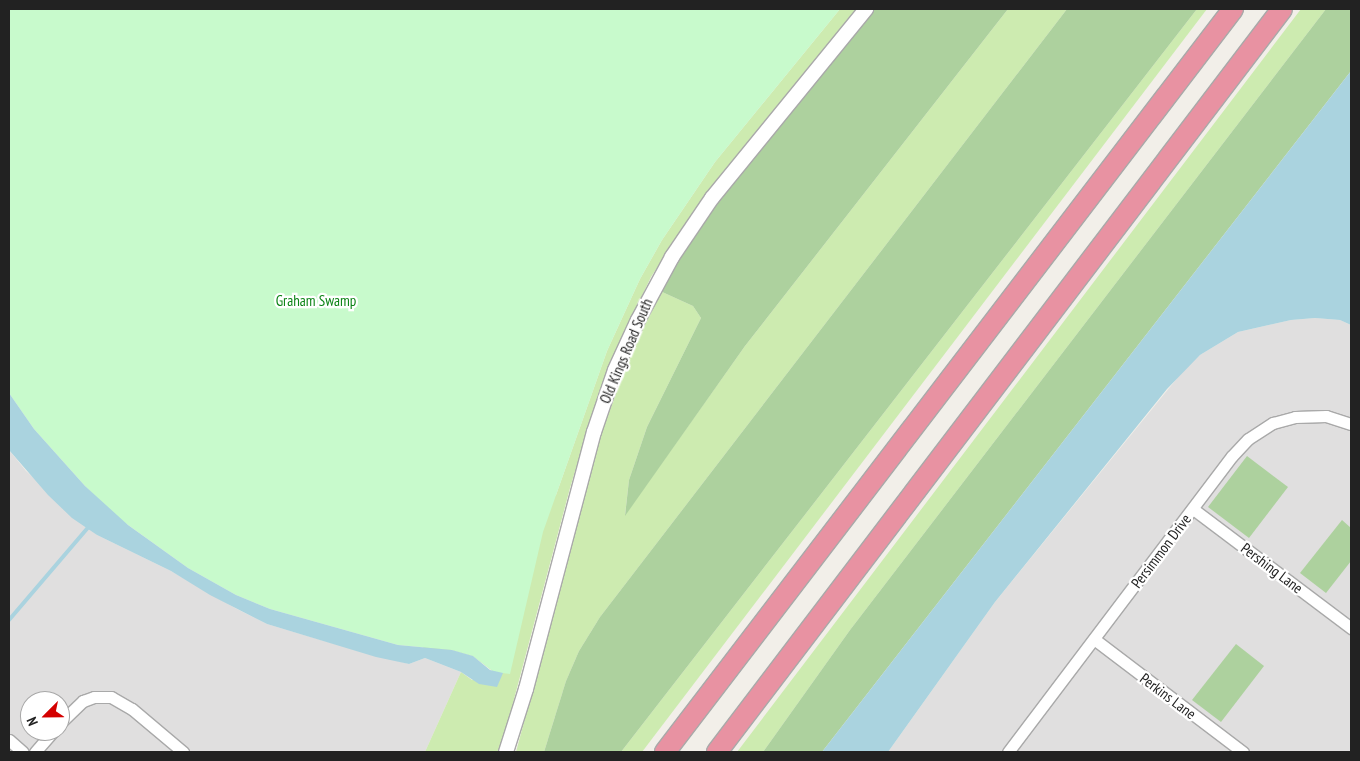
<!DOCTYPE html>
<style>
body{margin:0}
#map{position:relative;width:1360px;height:761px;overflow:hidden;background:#f2efe9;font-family:"PT Sans Narrow",sans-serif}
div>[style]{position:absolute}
.residential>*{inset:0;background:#e0dfdf}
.grass>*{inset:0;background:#cdebb0}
.forest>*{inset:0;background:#add19e}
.park>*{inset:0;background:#c8facc}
.water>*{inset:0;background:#aad3df}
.stream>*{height:4px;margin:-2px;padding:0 2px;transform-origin:2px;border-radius:2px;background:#aad3df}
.roads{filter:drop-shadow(1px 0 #a9a9a9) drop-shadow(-1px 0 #a9a9a9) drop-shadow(0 1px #a9a9a9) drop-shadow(0 -1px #a9a9a9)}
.minor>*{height:11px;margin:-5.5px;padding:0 5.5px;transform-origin:5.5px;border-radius:5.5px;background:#fff}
.tertiary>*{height:14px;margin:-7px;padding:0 7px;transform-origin:7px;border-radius:7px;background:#fff}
.motorway>*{height:20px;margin:-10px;padding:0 10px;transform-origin:10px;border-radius:10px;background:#e892a2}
span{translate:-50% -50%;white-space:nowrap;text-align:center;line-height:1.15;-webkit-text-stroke:4.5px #fff;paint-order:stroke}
.park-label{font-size:15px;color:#0c8416}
.street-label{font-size:15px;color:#222}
.frame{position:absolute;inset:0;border:10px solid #222;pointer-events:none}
.north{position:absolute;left:20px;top:691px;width:50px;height:50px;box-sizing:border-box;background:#fff;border:1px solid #a7a7a7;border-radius:50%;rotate:247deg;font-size:14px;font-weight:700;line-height:20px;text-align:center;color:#222}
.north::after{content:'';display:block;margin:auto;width:18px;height:22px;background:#d40000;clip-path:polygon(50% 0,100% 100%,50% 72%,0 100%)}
</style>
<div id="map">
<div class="residential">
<i style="clip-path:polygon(1315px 318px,1340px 320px,1351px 325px,1351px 752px,888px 752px,995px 602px,1183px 371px,1200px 355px,1238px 332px,1291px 320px)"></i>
<i style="clip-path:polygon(evenodd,9px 450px,26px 471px,97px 535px,171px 571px,235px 608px,267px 624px,324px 641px,409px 664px,425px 658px,461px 672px,425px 752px,9px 752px,9px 450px,30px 701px,60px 701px,60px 731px,30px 731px,30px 701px)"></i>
</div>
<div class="grass">
<i style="clip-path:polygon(840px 9px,856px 9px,702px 199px,651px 277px,616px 350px,598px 395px,570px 488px,500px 752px,425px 752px,461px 672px,472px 680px,503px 673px,494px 672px,473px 656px,452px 650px,422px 649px,556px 495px,607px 351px,640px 279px,662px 240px,715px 162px)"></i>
<i style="clip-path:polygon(1008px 9px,1067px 9px,600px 617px,579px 651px,566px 681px,544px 752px,516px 752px,600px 437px,632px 350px,660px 291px,693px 306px,701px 318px,647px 427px,629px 480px,625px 515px,745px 346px)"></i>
<i style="clip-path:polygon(1197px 9px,1207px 9px,642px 752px,621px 752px)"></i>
<i style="clip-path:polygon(1301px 9px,1326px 9px,850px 630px,763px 752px,737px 752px)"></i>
</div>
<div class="forest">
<i style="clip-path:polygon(874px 9px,1008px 9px,745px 346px,625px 516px,629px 480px,647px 427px,701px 318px,693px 306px,660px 291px,683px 252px,731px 183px)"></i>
<i style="clip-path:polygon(1067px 9px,1197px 9px,621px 752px,544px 752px,566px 681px,579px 651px,600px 617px)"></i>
<i style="clip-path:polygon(1326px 9px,1351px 9px,1351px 71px,822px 752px,763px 752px,850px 630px)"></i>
<i style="clip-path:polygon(1247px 456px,1288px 487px,1249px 538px,1208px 507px)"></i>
<i style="clip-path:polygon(1342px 520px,1351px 528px,1351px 561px,1326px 593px,1300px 573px)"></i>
<i style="clip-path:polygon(1236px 644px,1264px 666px,1221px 722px,1192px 700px)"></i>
</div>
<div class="park">
<i style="clip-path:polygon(9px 9px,840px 9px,715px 162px,662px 240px,640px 279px,607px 351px,543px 532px,510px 674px,494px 672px,473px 656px,452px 650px,398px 645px,270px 609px,236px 595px,188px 568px,117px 517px,85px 486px,34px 429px,9px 393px)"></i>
</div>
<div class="water">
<i style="clip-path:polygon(1351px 71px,1351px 325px,1340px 320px,1315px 318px,1291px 320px,1238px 332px,1200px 355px,1167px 389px,995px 602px,888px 752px,822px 752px)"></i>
<i style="clip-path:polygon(9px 393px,34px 429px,85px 486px,128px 525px,188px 568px,236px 595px,270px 609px,398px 645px,452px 650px,473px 656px,490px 670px,503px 673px,497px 687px,479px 684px,461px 672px,425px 658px,409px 664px,376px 657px,267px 624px,210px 595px,171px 571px,97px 535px,72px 518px,48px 495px,9px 450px)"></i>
</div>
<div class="stream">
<i style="left:9px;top:620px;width:125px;rotate:-49.5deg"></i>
</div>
<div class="roads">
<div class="minor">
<i style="left:1193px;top:509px;width:198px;rotate:37deg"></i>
<i style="left:1094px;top:639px;width:187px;rotate:37.2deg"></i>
<i style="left:60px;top:723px;width:32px;rotate:-44deg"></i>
<i style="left:83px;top:701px;width:12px;rotate:-20deg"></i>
<i style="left:94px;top:697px;width:17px"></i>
<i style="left:111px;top:697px;width:24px;rotate:30deg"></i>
<i style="left:132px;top:709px;width:67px;rotate:40.1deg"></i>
<i style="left:9px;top:740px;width:18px;rotate:41deg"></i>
<i style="left:35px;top:752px;width:28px;rotate:-49deg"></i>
<i style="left:1008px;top:752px;width:371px;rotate:-52.9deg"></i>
<i style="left:1232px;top:456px;width:23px;rotate:-47deg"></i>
<i style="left:1248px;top:439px;width:30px;rotate:-33deg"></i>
<i style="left:1273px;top:423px;width:23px;rotate:-15deg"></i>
<i style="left:1295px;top:417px;width:31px;rotate:-2deg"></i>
<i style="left:1326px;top:416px;width:26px;rotate:18deg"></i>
</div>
<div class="tertiary">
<i style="left:506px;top:752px;width:66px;rotate:-72.4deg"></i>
<i style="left:526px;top:689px;width:266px;rotate:-75.2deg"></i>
<i style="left:594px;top:432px;width:65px;rotate:-71.3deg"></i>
<i style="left:615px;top:370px;width:55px;rotate:-65.3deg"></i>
<i style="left:638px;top:320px;width:72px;rotate:-61.6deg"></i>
<i style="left:672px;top:257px;width:71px;rotate:-55.9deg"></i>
<i style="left:712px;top:198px;width:244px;rotate:-50.8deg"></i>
</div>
<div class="motorway">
<i style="left:665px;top:752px;width:935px;rotate:-52.6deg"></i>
<i style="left:717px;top:752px;width:933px;rotate:-52.75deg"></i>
</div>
</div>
<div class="park-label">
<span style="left:316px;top:301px">Graham Swamp</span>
</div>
<div class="street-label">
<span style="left:626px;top:351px;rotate:-67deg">Old Kings Road South</span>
<span style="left:1161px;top:551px;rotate:-53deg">Persimmon Drive</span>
<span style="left:1272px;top:568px;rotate:37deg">Pershing Lane</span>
<span style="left:1168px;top:696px;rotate:37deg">Perkins Lane</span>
</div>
<div class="frame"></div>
<div class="north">N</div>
</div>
